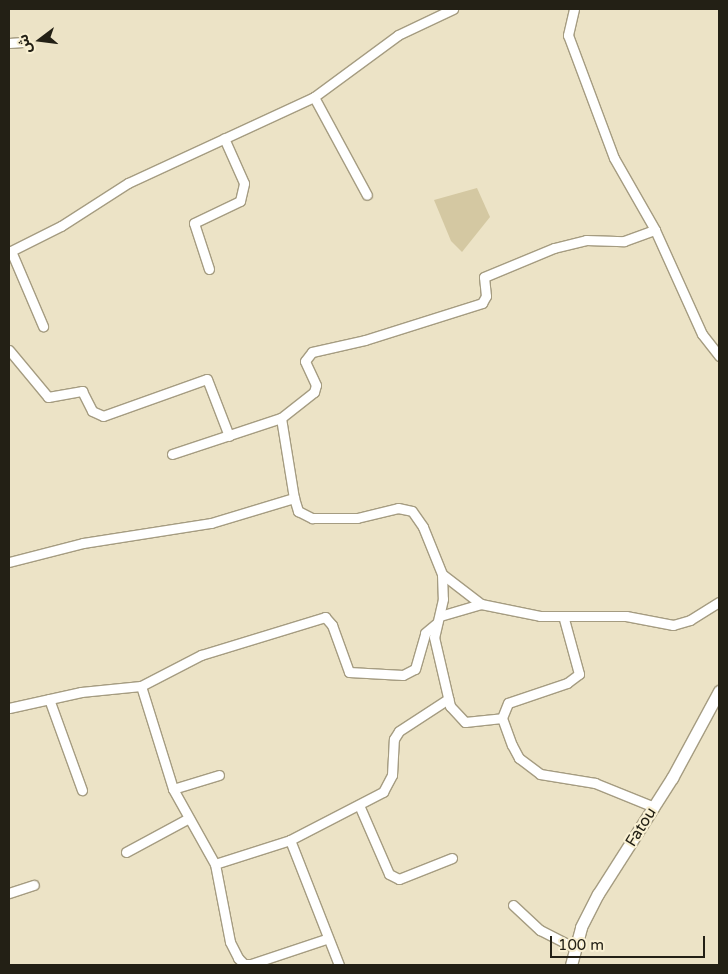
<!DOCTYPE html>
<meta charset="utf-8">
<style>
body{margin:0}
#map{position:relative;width:728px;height:974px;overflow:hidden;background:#ece3c6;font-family:"Varela Round","Noto Sans Arabic",sans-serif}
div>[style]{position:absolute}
.green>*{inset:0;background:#d4c8a2}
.roads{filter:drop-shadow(1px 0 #a59c81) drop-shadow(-1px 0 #a59c81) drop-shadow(0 1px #a59c81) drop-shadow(0 -1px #a59c81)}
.minor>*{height:9px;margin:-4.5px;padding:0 4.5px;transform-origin:4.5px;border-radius:4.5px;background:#fff}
.tertiary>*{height:11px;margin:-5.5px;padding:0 5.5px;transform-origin:5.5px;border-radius:5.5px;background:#fff}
span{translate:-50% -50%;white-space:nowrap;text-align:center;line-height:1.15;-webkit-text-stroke:4.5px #f9f0d2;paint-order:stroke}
.street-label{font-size:16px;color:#232015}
.frame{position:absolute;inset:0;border:10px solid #232015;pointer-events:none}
.north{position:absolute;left:15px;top:15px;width:50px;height:50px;-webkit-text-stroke:4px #f9f0d2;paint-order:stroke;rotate:255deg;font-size:14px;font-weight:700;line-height:20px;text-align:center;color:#232015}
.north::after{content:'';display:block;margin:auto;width:18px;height:22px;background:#232015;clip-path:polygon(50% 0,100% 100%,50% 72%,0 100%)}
.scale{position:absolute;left:550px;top:936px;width:155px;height:22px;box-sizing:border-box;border:2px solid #232015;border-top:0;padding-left:6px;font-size:15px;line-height:18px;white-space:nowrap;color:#232015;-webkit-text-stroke:4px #f9f0d2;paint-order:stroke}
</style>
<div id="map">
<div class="green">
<i style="clip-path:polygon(477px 188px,490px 217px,462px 252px,451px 241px,434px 200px)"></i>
</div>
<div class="roads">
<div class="minor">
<i style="left:574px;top:9px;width:27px;rotate:103deg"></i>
<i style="left:568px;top:35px;width:131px;rotate:69.5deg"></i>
<i style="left:614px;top:158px;width:83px;rotate:60.3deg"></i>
<i style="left:655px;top:230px;width:114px;rotate:65.7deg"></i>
<i style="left:702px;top:334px;width:28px;rotate:52deg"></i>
<i style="left:9px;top:43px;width:14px;rotate:-4deg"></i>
<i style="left:314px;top:97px;width:111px;rotate:61.6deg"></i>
<i style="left:11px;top:251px;width:82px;rotate:66.9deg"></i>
<i style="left:9px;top:252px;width:58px;rotate:-26.6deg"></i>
<i style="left:61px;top:226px;width:80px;rotate:-32.7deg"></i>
<i style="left:128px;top:183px;width:205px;rotate:-24.8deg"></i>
<i style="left:314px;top:97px;width:104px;rotate:-36.4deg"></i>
<i style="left:398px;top:35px;width:61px;rotate:-25.3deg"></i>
<i style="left:209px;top:269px;width:48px;rotate:-108.1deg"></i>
<i style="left:194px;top:223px;width:51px;rotate:-25.6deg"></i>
<i style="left:240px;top:201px;width:18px;rotate:-77deg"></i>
<i style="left:244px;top:183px;width:49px;rotate:-114deg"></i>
<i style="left:9px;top:350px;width:61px;rotate:50.3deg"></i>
<i style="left:48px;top:397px;width:35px;rotate:-10deg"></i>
<i style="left:82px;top:391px;width:22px;rotate:63deg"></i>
<i style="left:92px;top:411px;width:12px;rotate:24deg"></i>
<i style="left:103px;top:416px;width:110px;rotate:-19.6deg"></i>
<i style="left:207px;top:379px;width:61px;rotate:68.9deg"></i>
<i style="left:281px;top:418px;width:81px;rotate:80.8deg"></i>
<i style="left:172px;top:454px;width:115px;rotate:-18.3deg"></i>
<i style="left:281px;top:418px;width:42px;rotate:-38.2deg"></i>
<i style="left:314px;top:392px;width:7px;rotate:-74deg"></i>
<i style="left:316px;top:385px;width:26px;rotate:-115deg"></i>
<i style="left:305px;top:361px;width:11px;rotate:-52deg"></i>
<i style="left:312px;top:352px;width:54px;rotate:-12.8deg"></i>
<i style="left:365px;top:340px;width:123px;rotate:-17.5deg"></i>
<i style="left:482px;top:303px;width:8px;rotate:-60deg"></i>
<i style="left:486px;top:296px;width:19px;rotate:-96deg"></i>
<i style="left:484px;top:277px;width:76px;rotate:-22.5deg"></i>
<i style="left:554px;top:248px;width:33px;rotate:-14deg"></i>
<i style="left:586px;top:240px;width:38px;rotate:2deg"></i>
<i style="left:624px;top:241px;width:33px;rotate:-20deg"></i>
<i style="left:9px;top:562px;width:76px;rotate:-14.4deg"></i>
<i style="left:83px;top:543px;width:130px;rotate:-8.9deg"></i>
<i style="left:211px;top:523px;width:87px;rotate:-16.8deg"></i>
<i style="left:294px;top:498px;width:14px;rotate:73deg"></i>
<i style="left:298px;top:511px;width:16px;rotate:27deg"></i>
<i style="left:312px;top:518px;width:45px"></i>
<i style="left:357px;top:518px;width:42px;rotate:-13.7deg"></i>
<i style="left:398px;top:508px;width:14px;rotate:12deg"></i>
<i style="left:412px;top:511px;width:19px;rotate:55deg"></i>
<i style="left:423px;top:527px;width:51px;rotate:68deg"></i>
<i style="left:442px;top:574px;width:49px;rotate:37.6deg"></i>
<i style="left:481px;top:604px;width:60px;rotate:11.5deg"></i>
<i style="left:540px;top:616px;width:86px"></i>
<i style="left:626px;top:616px;width:48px;rotate:10.8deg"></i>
<i style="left:673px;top:625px;width:18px;rotate:-16deg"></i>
<i style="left:690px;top:620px;width:34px;rotate:-32deg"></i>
<i style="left:442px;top:574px;width:25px;rotate:88deg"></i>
<i style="left:443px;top:599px;width:39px;rotate:103deg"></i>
<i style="left:434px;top:637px;width:71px;rotate:76.9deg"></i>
<i style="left:450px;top:706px;width:22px;rotate:47deg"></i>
<i style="left:465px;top:722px;width:37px;rotate:-6deg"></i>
<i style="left:440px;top:616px;width:43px;rotate:-16.3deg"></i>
<i style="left:564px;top:619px;width:57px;rotate:74.7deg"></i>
<i style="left:579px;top:674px;width:15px;rotate:143deg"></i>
<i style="left:567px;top:683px;width:62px;rotate:161.3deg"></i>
<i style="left:508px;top:703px;width:16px;rotate:112deg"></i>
<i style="left:502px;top:718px;width:29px;rotate:70deg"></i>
<i style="left:512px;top:745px;width:15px;rotate:62deg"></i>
<i style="left:519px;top:758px;width:26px;rotate:37deg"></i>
<i style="left:540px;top:774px;width:56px;rotate:9.3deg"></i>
<i style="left:595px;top:783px;width:64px;rotate:22.1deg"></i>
<i style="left:141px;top:686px;width:108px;rotate:72.7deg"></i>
<i style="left:173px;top:789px;width:86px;rotate:60.8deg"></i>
<i style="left:215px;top:864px;width:79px;rotate:79.1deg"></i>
<i style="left:230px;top:942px;width:18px;rotate:63deg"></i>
<i style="left:238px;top:958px;width:8px;rotate:45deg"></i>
<i style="left:244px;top:964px;width:7px"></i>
<i style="left:251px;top:964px;width:79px;rotate:-18.4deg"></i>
<i style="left:49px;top:699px;width:97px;rotate:70.1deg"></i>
<i style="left:9px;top:708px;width:74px;rotate:-12.5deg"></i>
<i style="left:81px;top:692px;width:60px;rotate:-5.7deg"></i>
<i style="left:141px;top:686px;width:68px;rotate:-27.3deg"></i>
<i style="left:201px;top:655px;width:130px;rotate:-17deg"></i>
<i style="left:325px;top:617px;width:11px;rotate:49deg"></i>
<i style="left:332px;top:625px;width:50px;rotate:70.1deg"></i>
<i style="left:349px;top:672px;width:54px;rotate:3.2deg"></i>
<i style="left:403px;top:675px;width:13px;rotate:-27deg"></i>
<i style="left:415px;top:669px;width:37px;rotate:-74deg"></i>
<i style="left:425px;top:633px;width:16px;rotate:-40deg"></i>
<i style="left:173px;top:789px;width:48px;rotate:-16.9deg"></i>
<i style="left:359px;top:805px;width:75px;rotate:66.5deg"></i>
<i style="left:389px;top:874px;width:11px;rotate:27deg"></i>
<i style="left:399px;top:879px;width:57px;rotate:-21.6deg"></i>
<i style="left:290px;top:840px;width:134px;rotate:68.6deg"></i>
<i style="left:126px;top:852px;width:69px;rotate:-28.4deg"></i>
<i style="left:215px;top:864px;width:79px;rotate:-17.7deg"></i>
<i style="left:290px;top:840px;width:105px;rotate:-27.3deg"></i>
<i style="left:383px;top:792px;width:19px;rotate:-62deg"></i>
<i style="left:392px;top:775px;width:36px;rotate:-87deg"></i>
<i style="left:394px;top:739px;width:9px;rotate:-58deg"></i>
<i style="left:399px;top:731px;width:59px;rotate:-33.1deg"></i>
<i style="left:9px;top:893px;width:26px;rotate:-18deg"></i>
<i style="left:513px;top:905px;width:37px;rotate:43deg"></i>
<i style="left:540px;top:930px;width:39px;rotate:27deg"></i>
</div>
<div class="tertiary">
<i style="left:571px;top:965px;width:39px;rotate:-75deg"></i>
<i style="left:581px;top:927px;width:37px;rotate:-63deg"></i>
<i style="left:598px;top:894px;width:138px;rotate:-57.5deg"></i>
<i style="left:672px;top:778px;width:99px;rotate:-61.6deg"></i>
</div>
</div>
<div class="street-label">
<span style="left:641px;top:827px;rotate:-58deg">Fatou</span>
</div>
<div class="frame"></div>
<div class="north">ش</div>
<div class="scale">100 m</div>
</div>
